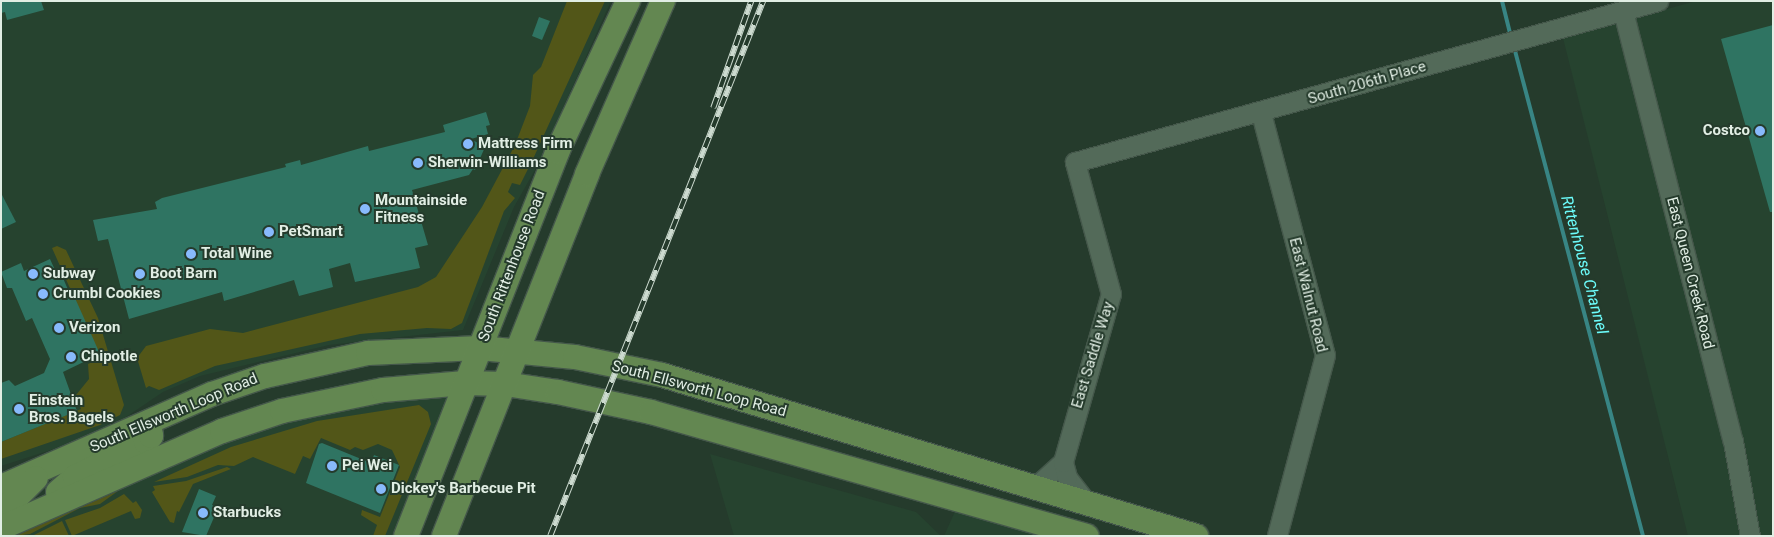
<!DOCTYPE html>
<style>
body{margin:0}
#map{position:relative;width:1774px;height:537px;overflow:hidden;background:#253b2c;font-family:Roboto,sans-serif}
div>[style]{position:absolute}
.built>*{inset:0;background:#26432f}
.green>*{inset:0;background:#525618}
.stream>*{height:4px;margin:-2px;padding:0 2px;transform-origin:2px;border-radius:2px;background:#388584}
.building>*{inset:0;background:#2f7462}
.roads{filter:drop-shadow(1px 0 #44574a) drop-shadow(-1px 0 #44574a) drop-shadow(0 1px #44574a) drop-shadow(0 -1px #44574a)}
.minor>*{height:19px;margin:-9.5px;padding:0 9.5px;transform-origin:9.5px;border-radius:9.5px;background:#536a59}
.major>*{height:24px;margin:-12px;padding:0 12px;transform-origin:12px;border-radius:12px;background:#638751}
.rail>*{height:5.5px;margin-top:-2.75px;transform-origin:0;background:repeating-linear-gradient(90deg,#253b2c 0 11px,#ccdacf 0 22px);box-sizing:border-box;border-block:1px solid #ccdacf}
.dots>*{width:14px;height:14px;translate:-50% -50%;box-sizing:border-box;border:2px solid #253b2c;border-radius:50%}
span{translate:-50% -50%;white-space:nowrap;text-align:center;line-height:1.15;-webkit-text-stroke:4px #253b2c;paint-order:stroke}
.street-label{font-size:15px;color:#e1eee4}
.poi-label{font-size:15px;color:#e1eee4;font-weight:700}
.right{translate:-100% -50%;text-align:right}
.left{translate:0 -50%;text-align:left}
.water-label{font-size:16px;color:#6cfdfc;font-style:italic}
.frame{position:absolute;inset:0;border:2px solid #e1eee4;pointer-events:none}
</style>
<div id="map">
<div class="built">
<i style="clip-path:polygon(1px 1px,611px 1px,536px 168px,514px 207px,463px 330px,329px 345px,200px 376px,163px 392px,123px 419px,54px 449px,1px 466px)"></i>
<i style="clip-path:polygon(1696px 1px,1773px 1px,1773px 536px,1688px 536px,1563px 38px)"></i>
<i style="clip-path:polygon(465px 383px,406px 536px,1px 536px,222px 431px)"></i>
<i style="clip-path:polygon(710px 454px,916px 512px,941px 536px,734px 536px)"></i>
<i style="clip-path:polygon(957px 507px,1037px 536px,944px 536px)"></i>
</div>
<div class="green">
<i style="clip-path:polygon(567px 1px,605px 1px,533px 159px,520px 185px,512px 183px,508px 192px,515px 198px,504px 211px,462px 323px,451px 329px,427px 328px,360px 334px,215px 366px,159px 390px,149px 386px,146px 388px,137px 358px,146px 346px,210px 329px,243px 333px,418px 287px,436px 277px,482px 207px,515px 145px,530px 106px,533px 75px,541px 67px)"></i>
<i style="clip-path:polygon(57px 246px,66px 250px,98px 318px,124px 405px,120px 415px,100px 425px,1px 459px,1px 442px,81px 409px,76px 395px,89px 379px,88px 364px,101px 358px,52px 248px)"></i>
<i style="clip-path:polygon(419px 405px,428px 412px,431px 424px,385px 536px,373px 536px,377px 525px,361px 515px,362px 510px,380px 517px,400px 467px,392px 450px,378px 444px,363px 450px,355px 447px,350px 450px,321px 438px,310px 459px,303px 456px,295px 474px,253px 457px,234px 466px,218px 465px,187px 477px,154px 482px,231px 447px,317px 421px)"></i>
<i style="clip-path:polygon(227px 467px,231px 469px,193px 484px,179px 512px,177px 511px,174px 523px,170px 522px,152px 492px,155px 490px,153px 486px,186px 481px)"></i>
<i style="clip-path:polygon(118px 491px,100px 504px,80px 508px,30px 534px,15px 536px)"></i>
<i style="clip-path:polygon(124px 494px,133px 503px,136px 501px,142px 510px,140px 518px,135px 519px,131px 511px,72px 536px,65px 520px,100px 508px)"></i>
<i style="clip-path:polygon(62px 521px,69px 536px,32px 536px)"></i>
</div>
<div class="stream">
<i style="left:1502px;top:1px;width:36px;rotate:76deg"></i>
<i style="left:1514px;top:47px;width:506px;rotate:75.22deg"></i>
</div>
<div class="building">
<i style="clip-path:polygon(1px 1px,41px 1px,44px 10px,7px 20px,5px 12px,1px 13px)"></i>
<i style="clip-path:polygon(539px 17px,550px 21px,542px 40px,532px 36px)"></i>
<i style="clip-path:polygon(1773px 25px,1773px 212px,1770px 212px,1721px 39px)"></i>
<i style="clip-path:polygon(486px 112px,490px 125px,486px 126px,488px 134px,471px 139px,485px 147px,475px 170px,473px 169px,469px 175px,412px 190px,428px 245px,415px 248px,420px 268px,355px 282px,350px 263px,329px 269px,333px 287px,299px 296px,294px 280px,224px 301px,222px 292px,129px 319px,108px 239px,98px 241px,93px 220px,157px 209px,155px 202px,162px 198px,286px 167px,285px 164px,300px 160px,301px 165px,368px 146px,369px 151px,445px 132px,443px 125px)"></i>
<i style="clip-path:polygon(1px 193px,16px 222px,1px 229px)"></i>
<i style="clip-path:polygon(50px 259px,59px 279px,63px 278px,72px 299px,75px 298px,100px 354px,63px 372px,77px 411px,1px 442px,1px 383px,9px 380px,15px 386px,44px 373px,50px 359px,32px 318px,26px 321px,12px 288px,7px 288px,1px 272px,21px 263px,24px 271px)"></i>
<i style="clip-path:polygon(322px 443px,371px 463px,374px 455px,399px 465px,380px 513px,306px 483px,319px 444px)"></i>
<i style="clip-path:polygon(199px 489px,216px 496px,212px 505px,218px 508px,206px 536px,182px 532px)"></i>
</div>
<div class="roads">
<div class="minor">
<i style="left:1623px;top:11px;width:444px;rotate:75.7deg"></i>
<i style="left:1733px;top:441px;width:97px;rotate:79.9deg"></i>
<i style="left:1261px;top:113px;width:250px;rotate:75.2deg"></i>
<i style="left:1325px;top:355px;width:187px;rotate:104.9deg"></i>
<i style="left:1034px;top:488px;width:39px;rotate:-42deg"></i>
<i style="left:1087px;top:503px;width:33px;rotate:-128deg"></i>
<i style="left:1067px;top:477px;width:16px;rotate:-105deg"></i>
<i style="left:1063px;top:462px;width:175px;rotate:-74.1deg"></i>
<i style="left:1111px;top:294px;width:137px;rotate:-105.3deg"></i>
<i style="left:1075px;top:162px;width:605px;rotate:-15.44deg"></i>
</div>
<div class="major">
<i style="left:1px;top:487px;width:231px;rotate:-23.8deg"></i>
<i style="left:212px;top:394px;width:56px;rotate:-18.8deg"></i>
<i style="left:265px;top:376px;width:106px;rotate:-12.6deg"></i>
<i style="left:368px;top:353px;width:112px;rotate:-2.6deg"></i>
<i style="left:480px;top:348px;width:95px;rotate:5.4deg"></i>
<i style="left:575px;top:357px;width:89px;rotate:11.7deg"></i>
<i style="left:662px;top:375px;width:558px;rotate:16.78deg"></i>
<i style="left:58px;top:492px;width:23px;rotate:-41deg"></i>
<i style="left:75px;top:477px;width:79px;rotate:-26.2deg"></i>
<i style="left:146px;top:442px;width:8px;rotate:-50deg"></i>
<i style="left:151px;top:436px;width:14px;rotate:-98deg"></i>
<i style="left:1px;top:507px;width:11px;rotate:-22deg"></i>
<i style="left:11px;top:503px;width:35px;rotate:-45deg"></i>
<i style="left:1px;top:528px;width:241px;rotate:-23.7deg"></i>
<i style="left:222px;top:431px;width:63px;rotate:-18.4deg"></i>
<i style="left:282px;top:411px;width:103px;rotate:-11.7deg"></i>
<i style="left:383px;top:390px;width:82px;rotate:-4.9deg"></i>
<i style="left:465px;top:383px;width:40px;rotate:1.4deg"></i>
<i style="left:505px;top:384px;width:54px;rotate:8.6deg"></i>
<i style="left:558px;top:392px;width:95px;rotate:12.1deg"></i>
<i style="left:651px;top:412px;width:453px;rotate:15.9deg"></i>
<i style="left:406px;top:536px;width:413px;rotate:-68.5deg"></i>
<i style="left:557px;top:152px;width:167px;rotate:-64.8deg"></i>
<i style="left:444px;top:536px;width:389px;rotate:-68.4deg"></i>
<i style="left:587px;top:174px;width:189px;rotate:-66.3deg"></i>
</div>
</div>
<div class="rail">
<i style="left:713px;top:108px;width:114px;rotate:-70.4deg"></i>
<i style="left:550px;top:536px;width:576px;rotate:-68.29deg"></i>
</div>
<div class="dots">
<i style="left:1760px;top:131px;background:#88bafc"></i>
<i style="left:468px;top:144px;background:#88bafc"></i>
<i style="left:418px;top:163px;background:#88bafc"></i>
<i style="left:365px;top:209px;background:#88bafc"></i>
<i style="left:269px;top:232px;background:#88bafc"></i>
<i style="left:191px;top:254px;background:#88bafc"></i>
<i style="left:33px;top:274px;background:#88bafc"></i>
<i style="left:140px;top:274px;background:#88bafc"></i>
<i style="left:43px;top:294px;background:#88bafc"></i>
<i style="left:59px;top:328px;background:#88bafc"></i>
<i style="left:71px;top:357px;background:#88bafc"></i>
<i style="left:19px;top:409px;background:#88bafc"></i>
<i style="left:332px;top:466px;background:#88bafc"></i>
<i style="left:381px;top:489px;background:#88bafc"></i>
<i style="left:203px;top:513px;background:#88bafc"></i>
</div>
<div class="street-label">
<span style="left:1367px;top:83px;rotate:-16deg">South 206th Place</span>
<span style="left:512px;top:266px;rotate:-69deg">South Rittenhouse Road</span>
<span style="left:1690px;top:273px;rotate:76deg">East Queen Creek Road</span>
<span style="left:1308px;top:295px;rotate:76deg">East Walnut Road</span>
<span style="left:1093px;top:355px;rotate:-73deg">East Saddle Way</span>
<span style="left:699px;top:389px;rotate:15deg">South Ellsworth Loop Road</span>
<span style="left:174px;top:413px;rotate:-23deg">South Ellsworth Loop Road</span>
</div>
<div class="poi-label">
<span class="right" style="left:1750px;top:131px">Costco</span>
<span class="left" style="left:478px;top:144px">Mattress Firm</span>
<span class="left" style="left:428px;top:163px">Sherwin-Williams</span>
<span class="left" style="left:375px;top:209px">Mountainside<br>Fitness</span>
<span class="left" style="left:279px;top:232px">PetSmart</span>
<span class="left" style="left:201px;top:254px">Total Wine</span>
<span class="left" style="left:43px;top:274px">Subway</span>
<span class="left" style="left:150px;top:274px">Boot Barn</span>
<span class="left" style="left:53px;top:294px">Crumbl Cookies</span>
<span class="left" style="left:69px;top:328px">Verizon</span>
<span class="left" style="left:81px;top:357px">Chipotle</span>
<span class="left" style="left:29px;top:409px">Einstein<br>Bros. Bagels</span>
<span class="left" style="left:342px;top:466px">Pei Wei</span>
<span class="left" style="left:391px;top:489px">Dickey's Barbecue Pit</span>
<span class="left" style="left:213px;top:513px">Starbucks</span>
</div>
<div class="water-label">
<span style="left:1584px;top:265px;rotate:75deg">Rittenhouse Channel</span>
</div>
<div class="frame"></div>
</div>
